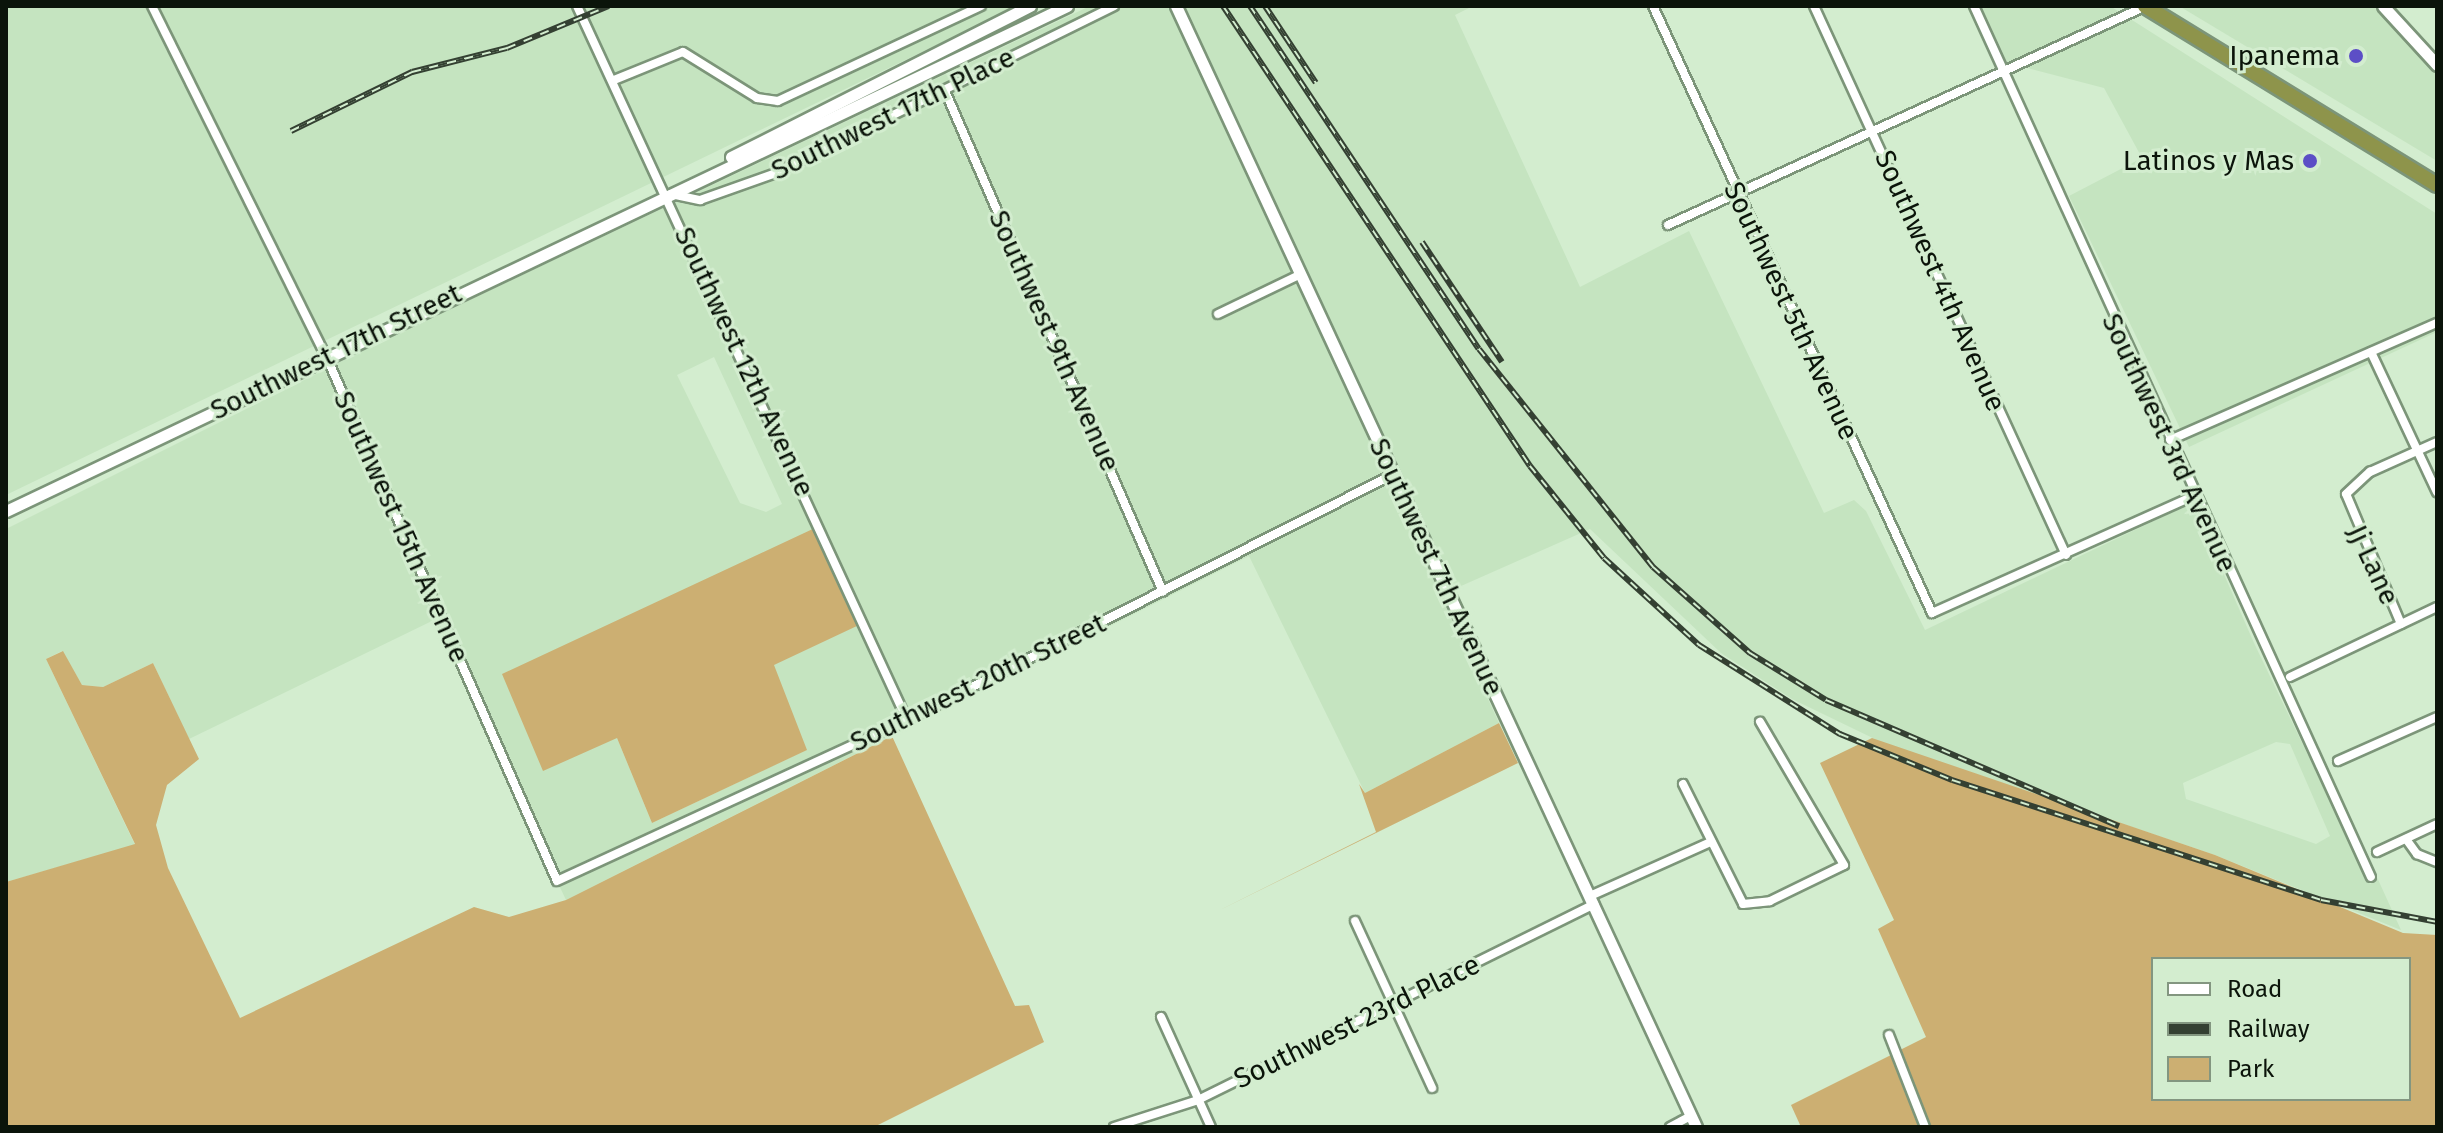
<!DOCTYPE html>
<style>
body{margin:0}
#map{position:relative;width:2443px;height:1133px;overflow:hidden;background:#d3edcf;font-family:"Fira Sans",sans-serif}
div>[style]{position:absolute}
.built>*{inset:0;background:#c5e4c0}
.green>*{inset:0;background:#ccaf72}
.roads{filter:drop-shadow(2px 0 #7c9579) drop-shadow(-2px 0 #7c9579) drop-shadow(0 2px #7c9579) drop-shadow(0 -2px #7c9579)}
.street>*{height:8px;margin:-4px;padding:0 4px;transform-origin:4px;border-radius:4px;background:#fff}
.secondary>*{height:11px;margin:-5.5px;padding:0 5.5px;transform-origin:5.5px;border-radius:5.5px;background:#fff}
.highway>*{height:14px;margin:-7px;padding:0 7px;transform-origin:7px;border-radius:7px;background:#8e944b}
.rail>*{height:6px;margin-top:-3px;transform-origin:0;background:repeating-linear-gradient(90deg,#d3edcf 0 9px,#344032 0 18px);box-sizing:border-box;border-block:2px solid #344032}
.dots>*{width:22px;height:22px;translate:-50% -50%;box-sizing:border-box;border:4px solid #d3edcf;border-radius:50%}
span{translate:-50% -50%;white-space:nowrap;text-align:center;line-height:1.15;-webkit-text-stroke:6px #d3edcf;paint-order:stroke}
.poi-label{font-size:28px;color:#0b140a}
.right{translate:-100% -50%;text-align:right}
.street-label{font-size:28px;color:#0b140a}
.frame{position:absolute;inset:0;border:8px solid #0b140a;pointer-events:none}
.legend{position:absolute;left:2151px;top:957px;width:260px;height:144px;box-sizing:border-box;background:#d3edcf;border:2px solid #839680;margin:0;padding:10px 14px;list-style:none;font-size:24px;color:#0b140a}
.legend li{display:flex;align-items:center;gap:16px;height:40px}
.legend b{width:40px;border:2px solid #839680}
</style>
<div id="map">
<div class="built">
<i style="clip-path:polygon(6px 6px,969px 6px,777px 95px,758px 92px,684px 47px,607px 77px,612px 87px,684px 58px,754px 102px,779px 106px,994px 6px,1017px 6px,6px 495px)"></i>
<i style="clip-path:polygon(evenodd,1090px 6px,1171px 6px,1499px 723px,1365px 793px,1249px 556px,566px 900px,434px 620px,189px 739px,153px 663px,103px 687px,82px 685px,62px 651px,46px 659px,135px 845px,6px 882px,6px 529px,368px 348px,1090px 6px,714px 357px,782px 504px,766px 512px,740px 503px,677px 375px,714px 357px,1090px 6px,617px 738px,806px 750px,652px 823px,617px 738px)"></i>
<i style="clip-path:polygon(evenodd,1182px 6px,1473px 6px,1455px 15px,1580px 287px,1689px 231px,1824px 513px,1854px 500px,1866px 511px,1925px 630px,2204px 497px,2401px 930px,2215px 855px,1881px 742px,1792px 699px,1721px 653px,1590px 529px,1452px 590px,1182px 6px,2228px 558px,2377px 878px,2370px 884px,2254px 643px,2219px 563px,2228px 558px,1182px 6px,2276px 742px,2290px 744px,2330px 836px,2316px 844px,2186px 799px,2183px 783px,2276px 742px)"></i>
<i style="clip-path:polygon(1971px 6px,2110px 6px,2437px 214px,2437px 332px,2189px 447px,2069px 196px,2142px 158px,2104px 88px,1997px 60px)"></i>
<i style="clip-path:polygon(2179px 6px,2376px 6px,2437px 73px,2437px 161px)"></i>
</div>
<div class="green">
<i style="clip-path:polygon(817px 527px,859px 625px,774px 665px,807px 750px,652px 823px,617px 738px,543px 771px,502px 674px)"></i>
<i style="clip-path:polygon(63px 651px,82px 685px,103px 687px,153px 663px,199px 759px,167px 785px,156px 825px,168px 868px,240px 1018px,474px 907px,509px 917px,566px 900px,892px 736px,1015px 1006px,1029px 1005px,1044px 1042px,874px 1127px,6px 1127px,6px 882px,135px 844px,46px 659px)"></i>
<i style="clip-path:polygon(1499px 723px,1518px 763px,1216px 912px,1376px 832px,1359px 784px,1365px 793px)"></i>
<i style="clip-path:polygon(evenodd,1872px 738px,2215px 855px,2403px 933px,2437px 935px,2437px 1127px,1930px 1127px,1900px 1050px,1926px 1037px,1878px 929px,1894px 920px,1820px 763px,1872px 738px,2153px 959px,2409px 959px,2409px 1099px,2153px 1099px,2153px 959px)"></i>
<i style="clip-path:polygon(1891px 1055px,1920px 1127px,1801px 1127px,1791px 1105px)"></i>
</div>
<div class="roads">
<div class="street">
<i style="left:152px;top:6px;width:393px;rotate:63.6deg"></i>
<i style="left:327px;top:358px;width:571px;rotate:66.26deg"></i>
<i style="left:557px;top:881px;width:385px;rotate:-24.7deg"></i>
<i style="left:907px;top:720px;width:546px;rotate:-26.8deg"></i>
<i style="left:577px;top:6px;width:787px;rotate:65.19deg"></i>
<i style="left:1653px;top:6px;width:668px;rotate:65.31deg"></i>
<i style="left:1932px;top:613px;width:287px;rotate:-24.1deg"></i>
<i style="left:1814px;top:6px;width:604px;rotate:65.34deg"></i>
<i style="left:1974px;top:6px;width:957px;rotate:65.5deg"></i>
<i style="left:614px;top:80px;width:74px;rotate:-22.1deg"></i>
<i style="left:683px;top:52px;width:87px;rotate:31.9deg"></i>
<i style="left:757px;top:98px;width:21px;rotate:8deg"></i>
<i style="left:778px;top:101px;width:224px;rotate:-25.1deg"></i>
<i style="left:945px;top:91px;width:546px;rotate:66.48deg"></i>
<i style="left:671px;top:194px;width:30px;rotate:12deg"></i>
<i style="left:700px;top:200px;width:77px;rotate:-19.6deg"></i>
<i style="left:773px;top:174px;width:380px;rotate:-26.2deg"></i>
<i style="left:1668px;top:225px;width:526px;rotate:-24.62deg"></i>
<i style="left:1218px;top:314px;width:90px;rotate:-25.7deg"></i>
<i style="left:2371px;top:352px;width:155px;rotate:64.8deg"></i>
<i style="left:2170px;top:440px;width:292px;rotate:-23.7deg"></i>
<i style="left:2401px;top:624px;width:141px;rotate:-112.9deg"></i>
<i style="left:2346px;top:494px;width:33px;rotate:-43deg"></i>
<i style="left:2370px;top:472px;width:73px;rotate:-24.1deg"></i>
<i style="left:2290px;top:677px;width:163px;rotate:-25.5deg"></i>
<i style="left:2338px;top:761px;width:108px;rotate:-24deg"></i>
<i style="left:1683px;top:784px;width:134px;rotate:63.4deg"></i>
<i style="left:1743px;top:904px;width:27px;rotate:-6deg"></i>
<i style="left:1770px;top:901px;width:82px;rotate:-25.9deg"></i>
<i style="left:1844px;top:865px;width:166px;rotate:-120.4deg"></i>
<i style="left:2406px;top:839px;width:19px;rotate:54deg"></i>
<i style="left:2417px;top:854px;width:22px;rotate:22deg"></i>
<i style="left:2377px;top:852px;width:66px;rotate:-25deg"></i>
<i style="left:1590px;top:896px;width:133px;rotate:-24.1deg"></i>
<i style="left:1355px;top:921px;width:184px;rotate:65.2deg"></i>
<i style="left:1161px;top:1017px;width:121px;rotate:65.6deg"></i>
<i style="left:1889px;top:1035px;width:99px;rotate:68.6deg"></i>
<i style="left:1114px;top:1127px;width:88px;rotate:-17.8deg"></i>
<i style="left:1198px;top:1100px;width:442px;rotate:-26.3deg"></i>
<i style="left:1670px;top:1127px;width:24px;rotate:-28deg"></i>
</div>
<div class="secondary">
<i style="left:1176px;top:6px;width:1236px;rotate:65.11deg"></i>
<i style="left:2383px;top:6px;width:80px;rotate:47.5deg"></i>
<i style="left:731px;top:157px;width:335px;rotate:-26.8deg"></i>
<i style="left:6px;top:511px;width:1175px;rotate:-25.45deg"></i>
</div>
<div class="highway">
<i style="left:2145px;top:6px;width:342px;rotate:31.5deg"></i>
</div>
</div>
<div class="rail">
<i style="left:1223px;top:6px;width:553px;rotate:56.28deg"></i>
<i style="left:1530px;top:466px;width:118px;rotate:51.2deg"></i>
<i style="left:1604px;top:558px;width:129px;rotate:42.5deg"></i>
<i style="left:1699px;top:645px;width:167px;rotate:32.3deg"></i>
<i style="left:1840px;top:734px;width:121px;rotate:22.3deg"></i>
<i style="left:1952px;top:780px;width:388px;rotate:18deg"></i>
<i style="left:2321px;top:900px;width:118px;rotate:10.7deg"></i>
<i style="left:1250px;top:6px;width:412px;rotate:56.3deg"></i>
<i style="left:1479px;top:349px;width:279px;rotate:51.4deg"></i>
<i style="left:1653px;top:567px;width:130px;rotate:41.6deg"></i>
<i style="left:1750px;top:653px;width:89px;rotate:31.7deg"></i>
<i style="left:1826px;top:700px;width:319px;rotate:23.3deg"></i>
<i style="left:1265px;top:6px;width:92px;rotate:56.5deg"></i>
<i style="left:291px;top:131px;width:135px;rotate:-26deg"></i>
<i style="left:412px;top:72px;width:98px;rotate:-14.2deg"></i>
<i style="left:507px;top:48px;width:110px;rotate:-22.4deg"></i>
<i style="left:1422px;top:242px;width:144px;rotate:56.3deg"></i>
</div>
<div class="dots">
<i style="left:2356px;top:56px;background:#5c4ec6"></i>
<i style="left:2310px;top:161px;background:#5c4ec6"></i>
</div>
<div class="poi-label">
<span class="right" style="left:2340px;top:56px">Ipanema</span>
<span class="right" style="left:2294px;top:161px">Latinos y Mas</span>
</div>
<div class="street-label">
<span style="left:893px;top:114px;rotate:-26deg">Southwest 17th Place</span>
<span style="left:1940px;top:281px;rotate:66deg">Southwest 4th Avenue</span>
<span style="left:1791px;top:311px;rotate:65deg">Southwest 5th Avenue</span>
<span style="left:1054px;top:341px;rotate:66deg">Southwest 9th Avenue</span>
<span style="left:336px;top:352px;rotate:-26deg">Southwest 17th Street</span>
<span style="left:744px;top:362px;rotate:65deg">Southwest 12th Avenue</span>
<span style="left:2169px;top:443px;rotate:65deg">Southwest 3rd Avenue</span>
<span style="left:401px;top:527px;rotate:66deg">Southwest 15th Avenue</span>
<span style="left:2373px;top:565px;rotate:65deg">Jj Lane</span>
<span style="left:1436px;top:567px;rotate:65deg">Southwest 7th Avenue</span>
<span style="left:978px;top:683px;rotate:-26deg">Southwest 20th Street</span>
<span style="left:1357px;top:1022px;rotate:-26deg">Southwest 23rd Place</span>
</div>
<div class="frame"></div>
<ul class="legend">
<li><b style="height:10px;background:#fff"></b>Road</li>
<li><b style="height:10px;background:#344032"></b>Railway</li>
<li><b style="height:22px;background:#ccaf72"></b>Park</li>
</ul>
</div>
